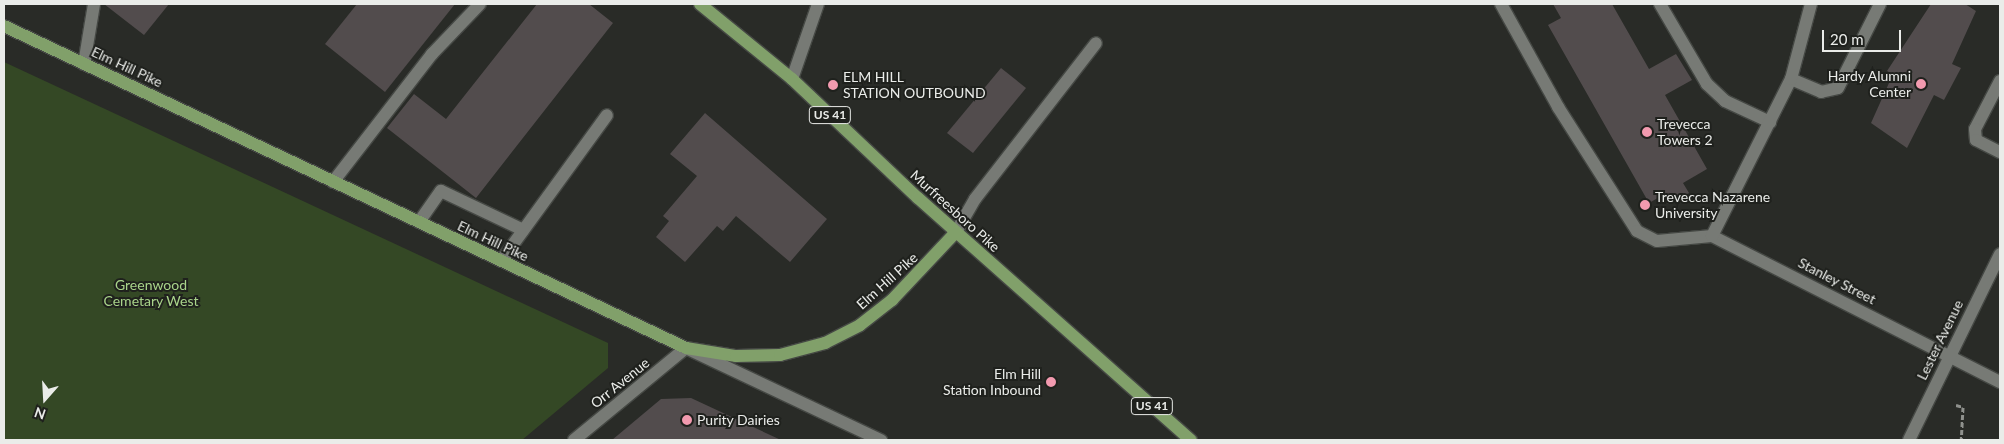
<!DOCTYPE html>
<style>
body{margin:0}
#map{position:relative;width:2004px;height:444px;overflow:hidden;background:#292b27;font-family:Lato,sans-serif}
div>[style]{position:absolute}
.green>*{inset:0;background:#344825}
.building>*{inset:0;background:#524c4d}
.path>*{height:3px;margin-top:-1.5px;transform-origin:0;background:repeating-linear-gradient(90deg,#8f918d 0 5px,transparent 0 7.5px)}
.roads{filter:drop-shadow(1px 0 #454844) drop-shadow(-1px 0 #454844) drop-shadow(0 1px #454844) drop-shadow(0 -1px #454844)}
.minor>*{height:12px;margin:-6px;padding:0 6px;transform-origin:6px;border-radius:6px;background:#777a75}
.major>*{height:12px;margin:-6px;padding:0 6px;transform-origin:6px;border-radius:6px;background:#81a06a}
.dots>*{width:14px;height:14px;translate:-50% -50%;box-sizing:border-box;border:2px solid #1f211d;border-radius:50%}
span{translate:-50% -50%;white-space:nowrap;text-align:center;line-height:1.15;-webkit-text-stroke:4px #1f211d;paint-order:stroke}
.shield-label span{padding:1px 4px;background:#1f211d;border:1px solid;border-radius:4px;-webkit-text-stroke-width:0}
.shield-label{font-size:12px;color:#eaece9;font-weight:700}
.street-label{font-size:14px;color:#eaece9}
.poi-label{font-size:14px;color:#eaece9}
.right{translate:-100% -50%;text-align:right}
.left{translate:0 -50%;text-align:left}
.park-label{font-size:14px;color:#a9d48a}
.frame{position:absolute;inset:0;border:5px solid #eaece9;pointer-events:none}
.north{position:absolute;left:20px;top:374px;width:50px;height:50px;-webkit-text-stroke:4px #1f211d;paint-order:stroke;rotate:199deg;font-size:14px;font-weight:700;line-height:20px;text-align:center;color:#eaece9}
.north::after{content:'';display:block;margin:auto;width:18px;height:22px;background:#eaece9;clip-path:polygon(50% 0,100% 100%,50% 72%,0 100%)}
.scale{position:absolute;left:1822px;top:30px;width:79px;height:22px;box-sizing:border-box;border:2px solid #eaece9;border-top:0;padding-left:6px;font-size:15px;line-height:18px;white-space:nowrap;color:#eaece9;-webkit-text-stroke:4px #1f211d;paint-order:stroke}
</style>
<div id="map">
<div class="green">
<i style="clip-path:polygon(4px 62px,608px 343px,608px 368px,522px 440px,4px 440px)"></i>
</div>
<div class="building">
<i style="clip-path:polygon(104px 4px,169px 4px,144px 35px)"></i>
<i style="clip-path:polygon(357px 4px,455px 4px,385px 92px,325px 44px)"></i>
<i style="clip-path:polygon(537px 4px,589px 4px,613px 23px,476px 198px,387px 128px,414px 94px,446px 119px)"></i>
<i style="clip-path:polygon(1553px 4px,1612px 4px,1649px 69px,1676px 54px,1692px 80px,1665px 95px,1707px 169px,1683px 183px,1689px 193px,1668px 204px,1663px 195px,1649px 203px,1548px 25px,1561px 18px)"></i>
<i style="clip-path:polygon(1931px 4px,1965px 4px,1976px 11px,1952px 64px,1961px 68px,1944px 100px,1934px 95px,1907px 148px,1871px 123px,1893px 74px,1887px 71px)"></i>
<i style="clip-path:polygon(1001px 68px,1026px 88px,973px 153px,947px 133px)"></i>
<i style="clip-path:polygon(705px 113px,827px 219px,790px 262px,736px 216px,723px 231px,717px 226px,685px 262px,656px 237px,669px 221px,663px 216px,697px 176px,670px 154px)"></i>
<i style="clip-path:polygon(691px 398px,781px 440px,612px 440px,661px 399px)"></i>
</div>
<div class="path">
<i style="left:1956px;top:405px;width:7px;rotate:16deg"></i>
<i style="left:1963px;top:407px;width:33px;rotate:93deg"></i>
</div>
<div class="roads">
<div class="minor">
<i style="left:1501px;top:4px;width:118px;rotate:61deg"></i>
<i style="left:1558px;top:107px;width:147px;rotate:57.5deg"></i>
<i style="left:1637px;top:231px;width:22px;rotate:27deg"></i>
<i style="left:1657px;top:241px;width:55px;rotate:-5.2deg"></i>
<i style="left:1660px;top:4px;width:93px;rotate:59.6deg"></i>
<i style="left:1707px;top:84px;width:25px;rotate:43deg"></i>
<i style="left:1725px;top:101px;width:50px;rotate:25deg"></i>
<i style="left:84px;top:64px;width:61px;rotate:-80.5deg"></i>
<i style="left:792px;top:79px;width:79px;rotate:-70.9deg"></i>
<i style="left:1791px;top:79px;width:33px;rotate:23deg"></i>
<i style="left:1821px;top:92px;width:17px;rotate:-13deg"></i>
<i style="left:1838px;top:88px;width:94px;rotate:-63.4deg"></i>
<i style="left:2000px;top:81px;width:54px;rotate:117.5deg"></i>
<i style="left:1975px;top:129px;width:11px;rotate:85deg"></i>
<i style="left:1976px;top:140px;width:27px;rotate:27deg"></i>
<i style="left:333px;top:182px;width:162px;rotate:-52.3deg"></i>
<i style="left:432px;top:54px;width:69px;rotate:-46.2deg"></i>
<i style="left:419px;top:222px;width:38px;rotate:-55deg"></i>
<i style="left:441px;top:191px;width:91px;rotate:25.4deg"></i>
<i style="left:956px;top:232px;width:38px;rotate:-60deg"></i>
<i style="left:975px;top:199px;width:197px;rotate:-52.2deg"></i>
<i style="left:1712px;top:236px;width:323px;rotate:26.9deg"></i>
<i style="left:1712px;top:236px;width:176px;rotate:-63.3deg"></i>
<i style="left:1791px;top:79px;width:78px;rotate:-75.1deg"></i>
<i style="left:501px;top:261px;width:180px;rotate:-54deg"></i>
<i style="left:574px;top:440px;width:145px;rotate:-39.4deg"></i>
<i style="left:686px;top:348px;width:216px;rotate:25.3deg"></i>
<i style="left:1909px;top:440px;width:207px;rotate:-63.9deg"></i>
</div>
<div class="major">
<i style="left:700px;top:4px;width:119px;rotate:39.2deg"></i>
<i style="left:792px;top:79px;width:173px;rotate:43.4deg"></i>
<i style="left:918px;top:198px;width:365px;rotate:41.6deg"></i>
<i style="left:4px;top:26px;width:754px;rotate:25.27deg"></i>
<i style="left:686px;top:348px;width:51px;rotate:9.1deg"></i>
<i style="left:736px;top:356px;width:44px;rotate:-1.3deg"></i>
<i style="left:780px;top:355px;width:47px;rotate:-14.9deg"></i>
<i style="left:825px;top:343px;width:39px;rotate:-27deg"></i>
<i style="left:860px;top:325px;width:41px;rotate:-38deg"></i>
<i style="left:892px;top:300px;width:93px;rotate:-46.7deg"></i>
</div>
</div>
<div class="dots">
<i style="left:1921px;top:84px;background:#f29aaf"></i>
<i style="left:833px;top:85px;background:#f29aaf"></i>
<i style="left:1647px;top:132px;background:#f29aaf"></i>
<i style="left:1645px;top:205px;background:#f29aaf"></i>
<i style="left:1051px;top:382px;background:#f29aaf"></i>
<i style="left:687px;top:420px;background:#f29aaf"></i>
</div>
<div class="shield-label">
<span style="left:830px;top:115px">US 41</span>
<span style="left:1152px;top:406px">US 41</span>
</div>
<div class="street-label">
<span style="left:127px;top:67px;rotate:25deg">Elm Hill Pike</span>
<span style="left:955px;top:211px;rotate:42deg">Murfreesboro Pike</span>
<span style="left:493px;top:241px;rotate:25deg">Elm Hill Pike</span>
<span style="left:887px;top:281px;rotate:-42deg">Elm Hill Pike</span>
<span style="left:1837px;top:281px;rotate:27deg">Stanley Street</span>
<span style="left:1940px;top:340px;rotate:-64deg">Lester Avenue</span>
<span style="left:620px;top:383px;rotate:-39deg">Orr Avenue</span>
</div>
<div class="poi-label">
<span class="right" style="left:1911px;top:84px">Hardy Alumni<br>Center</span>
<span class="left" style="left:843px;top:85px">ELM HILL<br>STATION OUTBOUND</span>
<span class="left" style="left:1657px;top:132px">Trevecca<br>Towers 2</span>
<span class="left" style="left:1655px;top:205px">Trevecca Nazarene<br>University</span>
<span class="right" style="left:1041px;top:382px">Elm Hill<br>Station Inbound</span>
<span class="left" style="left:697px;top:420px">Purity Dairies</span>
</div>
<div class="park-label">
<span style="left:151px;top:293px">Greenwood<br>Cemetary West</span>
</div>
<div class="frame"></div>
<div class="north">N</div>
<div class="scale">20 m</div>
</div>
